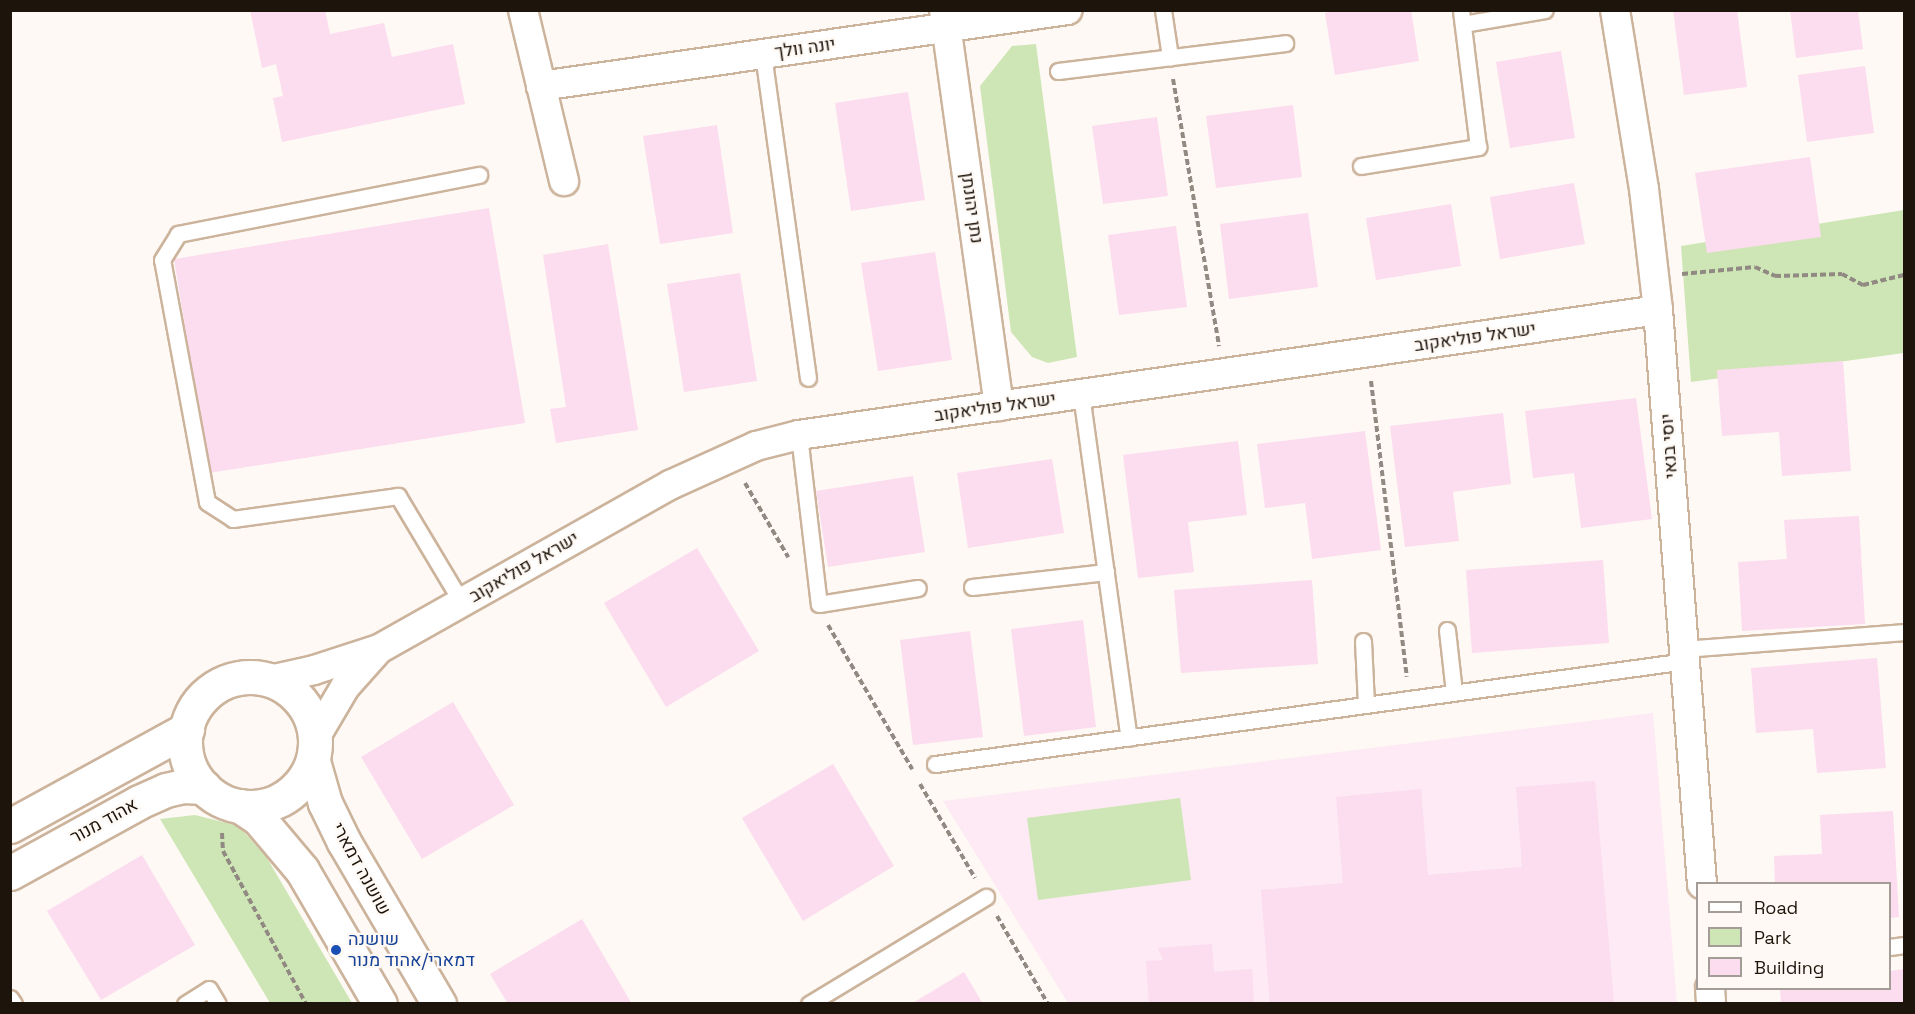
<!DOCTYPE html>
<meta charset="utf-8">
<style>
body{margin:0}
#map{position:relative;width:1915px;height:1014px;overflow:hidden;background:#fef9f4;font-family:"Space Grotesk",Heebo,sans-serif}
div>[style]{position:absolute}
.education>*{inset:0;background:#fdeaf4}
.green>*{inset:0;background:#cee6b5}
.building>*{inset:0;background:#fcdcef}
.path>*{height:4px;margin-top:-2px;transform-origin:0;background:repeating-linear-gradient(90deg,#918a83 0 6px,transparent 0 9px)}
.roads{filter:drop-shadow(2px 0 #ccb39c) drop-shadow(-2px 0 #ccb39c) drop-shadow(0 2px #ccb39c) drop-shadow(0 -2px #ccb39c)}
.service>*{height:15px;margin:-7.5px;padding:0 7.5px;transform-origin:7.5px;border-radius:7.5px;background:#fff}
.minor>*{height:28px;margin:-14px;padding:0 14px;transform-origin:14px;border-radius:14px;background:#fff}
.secondary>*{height:33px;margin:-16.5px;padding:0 16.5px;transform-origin:16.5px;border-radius:16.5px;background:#fff}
.secondary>.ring{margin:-16.5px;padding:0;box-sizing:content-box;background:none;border:33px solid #fff;border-radius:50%}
.dots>*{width:16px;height:16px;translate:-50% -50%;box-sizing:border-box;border:3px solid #fef9f4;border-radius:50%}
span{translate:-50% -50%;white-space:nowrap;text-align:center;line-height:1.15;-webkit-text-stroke:4.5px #fef9f4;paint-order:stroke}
.street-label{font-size:18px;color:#1d140b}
.transit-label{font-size:18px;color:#164399}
.left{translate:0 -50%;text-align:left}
.frame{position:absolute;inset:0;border:12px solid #1d140b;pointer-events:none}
.legend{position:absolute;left:1696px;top:882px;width:195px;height:108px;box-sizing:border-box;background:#fef9f4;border:2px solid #a49d97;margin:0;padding:8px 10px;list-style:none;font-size:18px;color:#1d140b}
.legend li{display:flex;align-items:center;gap:12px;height:30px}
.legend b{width:30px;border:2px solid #a49d97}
</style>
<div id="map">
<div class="education">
<i style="clip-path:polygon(1653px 713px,1677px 1003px,1068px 1003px,943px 801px)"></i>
</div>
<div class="green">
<i style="clip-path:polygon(1036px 44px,1077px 357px,1048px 363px,1032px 357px,1011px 332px,980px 86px,1012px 46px)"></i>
<i style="clip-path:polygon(1904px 210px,1904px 353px,1691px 382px,1681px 246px)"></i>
<i style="clip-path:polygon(1180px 798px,1191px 880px,1038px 900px,1027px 818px)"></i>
<i style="clip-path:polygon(195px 815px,239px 826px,267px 858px,352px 1003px,270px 1003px,160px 819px)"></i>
</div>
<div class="building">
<i style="clip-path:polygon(250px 10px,325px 10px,330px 34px,384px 23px,392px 57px,453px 44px,465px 104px,282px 142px,273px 98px,283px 96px,276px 64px,262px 68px)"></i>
<i style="clip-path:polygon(1342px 10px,1411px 10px,1419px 61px,1335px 75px,1325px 13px)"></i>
<i style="clip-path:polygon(1673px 10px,1737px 10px,1747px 87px,1684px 95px)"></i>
<i style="clip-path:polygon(1790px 10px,1858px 10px,1863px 49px,1796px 58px)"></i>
<i style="clip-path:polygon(1561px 51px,1575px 138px,1510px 148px,1496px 62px)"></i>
<i style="clip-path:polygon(1865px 66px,1874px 133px,1807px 142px,1798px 75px)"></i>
<i style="clip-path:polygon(908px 92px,925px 200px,851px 211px,835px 103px)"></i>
<i style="clip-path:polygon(1293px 105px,1302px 177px,1216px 188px,1206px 116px)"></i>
<i style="clip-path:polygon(1157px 117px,1168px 196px,1103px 204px,1092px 126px)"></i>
<i style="clip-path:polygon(717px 125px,733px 233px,660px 244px,643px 136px)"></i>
<i style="clip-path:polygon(1810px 157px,1821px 237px,1707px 253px,1695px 173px)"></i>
<i style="clip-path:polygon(1574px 183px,1585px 244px,1500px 259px,1490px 197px)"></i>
<i style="clip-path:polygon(1451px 204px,1461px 266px,1376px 280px,1366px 218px)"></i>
<i style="clip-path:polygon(489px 208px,525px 423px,209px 473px,174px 259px)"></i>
<i style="clip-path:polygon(1308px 213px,1318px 287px,1229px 299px,1220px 224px)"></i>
<i style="clip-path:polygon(1176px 226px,1187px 307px,1119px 315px,1108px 235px)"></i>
<i style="clip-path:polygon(608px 244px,638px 430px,556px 443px,550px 409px,566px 407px,543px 255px)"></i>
<i style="clip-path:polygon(935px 252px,952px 360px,878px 371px,861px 263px)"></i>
<i style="clip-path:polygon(740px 273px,757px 381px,684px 392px,667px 284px)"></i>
<i style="clip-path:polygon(1843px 361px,1851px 471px,1782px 476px,1779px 432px,1722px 436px,1717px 370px)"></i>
<i style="clip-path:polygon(1636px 398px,1652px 519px,1581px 528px,1574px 473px,1533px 478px,1525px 411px)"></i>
<i style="clip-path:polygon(1503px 413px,1511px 484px,1453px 492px,1459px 541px,1405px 547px,1390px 426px)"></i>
<i style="clip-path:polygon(1365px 431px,1381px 550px,1312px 559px,1305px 503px,1265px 508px,1257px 444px)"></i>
<i style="clip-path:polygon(1238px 441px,1247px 515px,1188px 522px,1194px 572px,1138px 578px,1123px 455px)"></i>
<i style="clip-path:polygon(1052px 459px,1064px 533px,968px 548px,957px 473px)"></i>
<i style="clip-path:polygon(913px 476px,925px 552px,828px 567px,816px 491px)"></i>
<i style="clip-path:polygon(1859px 516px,1865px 624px,1742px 631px,1738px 562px,1787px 559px,1784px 520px)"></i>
<i style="clip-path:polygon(697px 548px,759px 651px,666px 707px,604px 603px)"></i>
<i style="clip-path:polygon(1603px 560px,1609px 643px,1472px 653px,1466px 570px)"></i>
<i style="clip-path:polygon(1312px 580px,1318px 664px,1181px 673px,1174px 590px)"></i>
<i style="clip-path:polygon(1083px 620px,1096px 727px,1024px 736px,1011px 629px)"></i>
<i style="clip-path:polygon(970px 631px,983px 737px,913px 745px,900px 640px)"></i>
<i style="clip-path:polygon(1877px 658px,1886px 768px,1817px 773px,1813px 729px,1756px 733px,1751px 668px)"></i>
<i style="clip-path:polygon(453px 702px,514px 805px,422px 859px,361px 757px)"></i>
<i style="clip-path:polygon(833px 764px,894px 866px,803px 921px,742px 818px)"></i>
<i style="clip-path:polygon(1595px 781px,1614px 1004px,1270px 1004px,1261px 890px,1343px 883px,1336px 797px,1421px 789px,1428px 875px,1522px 867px,1516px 787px)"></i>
<i style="clip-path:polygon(1893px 811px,1899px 917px,1890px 918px,1890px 884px,1775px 884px,1774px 856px,1822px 854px,1820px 815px)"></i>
<i style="clip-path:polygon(142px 855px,195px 945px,101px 1000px,47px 911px)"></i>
<i style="clip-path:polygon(582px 919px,632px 1004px,508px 1004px,490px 974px)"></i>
<i style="clip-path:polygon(1212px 944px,1214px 972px,1252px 969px,1254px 1004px,1149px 1004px,1146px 961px,1163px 960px,1158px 948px)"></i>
<i style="clip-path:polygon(1904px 969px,1904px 1004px,1781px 1004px,1780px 988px,1890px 988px,1890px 971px)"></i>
<i style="clip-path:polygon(964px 972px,983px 1004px,911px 1004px)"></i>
</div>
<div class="path">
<i style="left:1173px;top:79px;width:271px;rotate:80.2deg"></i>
<i style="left:1682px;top:274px;width:73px;rotate:-5.5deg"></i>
<i style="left:1755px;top:267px;width:22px;rotate:24deg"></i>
<i style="left:1775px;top:276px;width:67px;rotate:-1.7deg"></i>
<i style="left:1842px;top:274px;width:24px;rotate:28deg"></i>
<i style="left:1863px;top:285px;width:42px;rotate:-13.7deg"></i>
<i style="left:1371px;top:381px;width:298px;rotate:83.1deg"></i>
<i style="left:745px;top:483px;width:86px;rotate:59.8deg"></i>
<i style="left:828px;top:625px;width:167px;rotate:59.7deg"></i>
<i style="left:920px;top:784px;width:109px;rotate:59.7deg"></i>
<i style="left:222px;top:833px;width:18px;rotate:87deg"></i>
<i style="left:223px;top:851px;width:174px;rotate:61.5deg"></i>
<i style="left:997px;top:916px;width:102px;rotate:59.9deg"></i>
</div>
<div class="roads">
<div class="service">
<i style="left:1163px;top:10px;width:48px;rotate:81.5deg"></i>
<i style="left:1463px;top:24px;width:83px;rotate:-9.7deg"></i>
<i style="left:763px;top:54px;width:327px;rotate:82.1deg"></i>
<i style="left:1058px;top:71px;width:229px;rotate:-7deg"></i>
<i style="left:1361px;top:166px;width:119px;rotate:-9.2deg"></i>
<i style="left:1478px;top:147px;width:138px;rotate:-97.1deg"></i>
<i style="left:1081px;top:394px;width:347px;rotate:82.1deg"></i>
<i style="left:799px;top:435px;width:170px;rotate:83.3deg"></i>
<i style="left:819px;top:604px;width:100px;rotate:-9.2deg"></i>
<i style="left:972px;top:587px;width:135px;rotate:-6.4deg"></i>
<i style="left:462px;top:603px;width:125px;rotate:-120.9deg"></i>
<i style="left:398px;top:496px;width:167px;rotate:172.1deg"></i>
<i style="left:233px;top:519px;width:31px;rotate:-147deg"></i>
<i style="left:207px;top:502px;width:246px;rotate:-100.5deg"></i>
<i style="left:162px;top:260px;width:31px;rotate:-58deg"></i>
<i style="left:178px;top:234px;width:307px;rotate:-11.1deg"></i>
<i style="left:1447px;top:630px;width:62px;rotate:83.6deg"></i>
<i style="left:1363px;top:641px;width:64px;rotate:87.3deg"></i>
<i style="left:1684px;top:649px;width:221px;rotate:-4.4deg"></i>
<i style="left:935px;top:764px;width:758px;rotate:-7.81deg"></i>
<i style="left:1890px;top:947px;width:14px;rotate:-8deg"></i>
<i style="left:10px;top:998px;width:7px;rotate:56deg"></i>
<i style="left:185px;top:1004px;width:28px;rotate:-32deg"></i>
<i style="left:209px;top:989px;width:17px;rotate:59deg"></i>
<i style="left:809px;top:1004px;width:207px;rotate:-31.2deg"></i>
</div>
<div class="minor">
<i style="left:523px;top:10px;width:176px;rotate:76.5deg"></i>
<i style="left:944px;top:10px;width:400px;rotate:82.1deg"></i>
<i style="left:1615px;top:10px;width:181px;rotate:80.8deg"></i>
<i style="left:1644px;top:189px;width:122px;rotate:83.4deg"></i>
<i style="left:1658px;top:310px;width:576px;rotate:85.62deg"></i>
<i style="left:541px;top:86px;width:532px;rotate:-8.21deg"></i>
<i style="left:270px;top:680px;width:45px;rotate:-12.8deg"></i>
<i style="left:314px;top:670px;width:68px;rotate:-17.9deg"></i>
<i style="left:379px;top:649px;width:334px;rotate:-29.4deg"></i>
<i style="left:670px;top:485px;width:94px;rotate:-24.4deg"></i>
<i style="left:756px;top:446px;width:44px;rotate:-14.3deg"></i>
<i style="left:799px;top:435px;width:868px;rotate:-8.28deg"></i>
<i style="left:315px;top:738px;width:59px;rotate:-59.5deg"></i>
<i style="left:345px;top:687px;width:48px;rotate:-48.4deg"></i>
<i style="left:1710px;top:988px;width:16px;rotate:86deg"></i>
</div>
<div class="secondary">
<i class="ring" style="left:185px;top:677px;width:97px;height:97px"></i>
<i style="left:313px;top:761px;width:44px;rotate:74.1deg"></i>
<i style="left:325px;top:803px;width:43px;rotate:64deg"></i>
<i style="left:344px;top:842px;width:188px;rotate:59.6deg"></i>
<i style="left:240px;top:806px;width:23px;rotate:34deg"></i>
<i style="left:259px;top:819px;width:67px;rotate:49.9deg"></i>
<i style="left:302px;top:870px;width:155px;rotate:59.8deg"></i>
<i style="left:10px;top:826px;width:202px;rotate:-28.7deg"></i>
<i style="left:10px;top:873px;width:147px;rotate:-28.8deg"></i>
<i style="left:139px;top:802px;width:30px;rotate:-24deg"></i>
<i style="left:166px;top:790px;width:17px;rotate:-13deg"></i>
<i style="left:183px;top:786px;width:21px;rotate:3deg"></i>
</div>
</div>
<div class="dots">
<i style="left:336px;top:950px;background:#1a4fb4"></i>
</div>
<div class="street-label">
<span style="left:805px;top:48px;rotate:-8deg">יונה וולך</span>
<span style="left:972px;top:208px;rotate:82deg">נתן יהונתן</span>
<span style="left:1475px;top:337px;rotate:-8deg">ישראל פוליאקוב</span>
<span style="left:995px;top:407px;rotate:-8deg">ישראל פוליאקוב</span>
<span style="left:1669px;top:446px;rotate:-94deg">יוסי בנאי</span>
<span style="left:524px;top:567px;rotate:-30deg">ישראל פוליאקוב</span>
<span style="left:104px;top:821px;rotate:-29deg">אהוד מנור</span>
<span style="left:361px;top:869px;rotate:61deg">שושנה דמארי</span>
</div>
<div class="transit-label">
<span class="left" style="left:348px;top:950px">שושנה<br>דמארי/אהוד מנור</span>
</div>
<div class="frame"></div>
<ul class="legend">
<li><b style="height:8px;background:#fff"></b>Road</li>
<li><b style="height:16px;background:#cee6b5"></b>Park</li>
<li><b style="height:16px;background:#fcdcef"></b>Building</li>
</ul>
</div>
